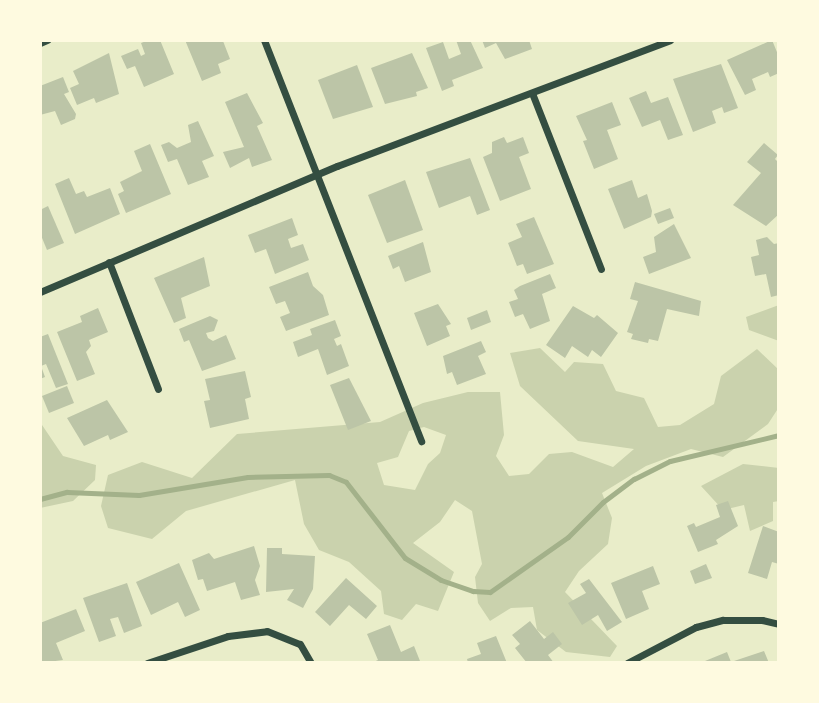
<!DOCTYPE html>
<style>
body{margin:0}
#map{position:relative;width:819px;height:703px;overflow:hidden;background:#e9edc9;font-family:Roboto,sans-serif}
div>[style]{position:absolute}
.green>*{inset:0;background:#cad2ad}
.stream>*{height:5px;margin:-2.5px;padding:0 2.5px;transform-origin:2.5px;border-radius:2.5px;background:#a3b18a}
.building>*{inset:0;background:#bcc5a7}
.minor>*{height:7px;margin:-3.5px;padding:0 3.5px;transform-origin:3.5px;border-radius:3.5px;background:#344e41}
span{translate:-50% -50%;white-space:nowrap;text-align:center;line-height:1.15;-webkit-text-stroke:6px #fefae0;paint-order:stroke}
.frame{position:absolute;inset:0;border:42px solid #fefae0;pointer-events:none}
</style>
<div id="map">
<div class="green">
<i style="clip-path:polygon(779px 305px,779px 341px,749px 330px,746px 317px)"></i>
<i style="clip-path:polygon(evenodd,540px 348px,565px 372px,574px 362px,603px 364px,616px 391px,644px 398px,658px 427px,680px 425px,714px 404px,721px 376px,757px 349px,779px 370px,779px 407px,768px 424px,723px 457px,691px 449px,646px 466px,602px 493px,612px 518px,608px 544px,579px 571px,565px 592px,617px 646px,610px 657px,566px 652px,537px 630px,533px 607px,511px 608px,490px 621px,478px 603px,475px 577px,482px 564px,472px 511px,455px 500px,440px 522px,413px 543px,454px 572px,438px 611px,416px 604px,402px 620px,384px 614px,381px 591px,349px 562px,319px 550px,304px 524px,295px 480px,186px 511px,152px 539px,108px 528px,101px 506px,108px 475px,142px 462px,192px 478px,237px 434px,380px 422px,423px 403px,468px 392px,500px 392px,504px 435px,496px 456px,509px 476px,529px 474px,549px 454px,572px 452px,613px 467px,634px 449px,578px 441px,520px 386px,510px 353px,540px 348px,424px 427px,446px 435px,440px 453px,428px 464px,415px 490px,384px 485px,377px 463px,398px 457px,409px 431px,424px 427px)"></i>
<i style="clip-path:polygon(40px 422px,63px 456px,96px 465px,95px 480px,73px 501px,40px 508px)"></i>
<i style="clip-path:polygon(743px 464px,779px 468px,779px 501px,773px 502px,773px 521px,750px 531px,744px 505px,723px 510px,701px 486px)"></i>
</div>
<div class="stream">
<i style="left:40px;top:499px;width:28px;rotate:-15deg"></i>
<i style="left:67px;top:492px;width:72px;rotate:2.4deg"></i>
<i style="left:139px;top:495px;width:110px;rotate:-9.4deg"></i>
<i style="left:248px;top:477px;width:81px;rotate:-1.4deg"></i>
<i style="left:329px;top:475px;width:18px;rotate:22deg"></i>
<i style="left:346px;top:482px;width:96px;rotate:52.2deg"></i>
<i style="left:405px;top:558px;width:42px;rotate:31.4deg"></i>
<i style="left:441px;top:580px;width:34px;rotate:19deg"></i>
<i style="left:473px;top:591px;width:17px;rotate:3deg"></i>
<i style="left:490px;top:592px;width:95px;rotate:-35.2deg"></i>
<i style="left:568px;top:537px;width:49px;rotate:-45deg"></i>
<i style="left:603px;top:502px;width:39px;rotate:-37deg"></i>
<i style="left:634px;top:479px;width:40px;rotate:-26.6deg"></i>
<i style="left:670px;top:461px;width:112px;rotate:-13.4deg"></i>
</div>
<div class="building">
<i style="clip-path:polygon(149px 40px,160px 40px,174px 74px,144px 87px,135px 66px,127px 69px,121px 56px,138px 49px,141px 56px,145px 54px,141px 43px)"></i>
<i style="clip-path:polygon(185px 40px,223px 41px,230px 59px,218px 64px,221px 73px,202px 81px)"></i>
<i style="clip-path:polygon(456px 40px,470px 40px,483px 68px,452px 80px,454px 86px,442px 91px,426px 48px,443px 42px,449px 59px,461px 54px)"></i>
<i style="clip-path:polygon(482px 40px,529px 40px,532px 49px,505px 59px,496px 43px,485px 48px)"></i>
<i style="clip-path:polygon(772px 40px,779px 57px,779px 73px,770px 77px,768px 72px,752px 79px,756px 90px,745px 95px,727px 60px)"></i>
<i style="clip-path:polygon(109px 53px,119px 94px,96px 103px,94px 98px,77px 105px,70px 88px,79px 84px,73px 71px)"></i>
<i style="clip-path:polygon(412px 53px,428px 88px,416px 92px,417px 96px,385px 104px,371px 68px)"></i>
<i style="clip-path:polygon(721px 64px,738px 108px,724px 113px,722px 107px,712px 111px,716px 123px,693px 132px,673px 79px)"></i>
<i style="clip-path:polygon(357px 65px,373px 107px,333px 119px,318px 80px)"></i>
<i style="clip-path:polygon(63px 77px,69px 92px,64px 94px,76px 114px,75px 119px,61px 125px,55px 111px,40px 115px,40px 86px)"></i>
<i style="clip-path:polygon(646px 91px,651px 103px,668px 97px,683px 135px,668px 140px,660px 120px,642px 127px,629px 98px)"></i>
<i style="clip-path:polygon(247px 93px,263px 123px,257px 126px,272px 160px,252px 167px,249px 158px,230px 168px,223px 152px,244px 147px,225px 102px)"></i>
<i style="clip-path:polygon(612px 102px,621px 125px,607px 130px,618px 159px,594px 169px,583px 141px,587px 140px,576px 116px)"></i>
<i style="clip-path:polygon(198px 121px,214px 156px,202px 161px,209px 177px,188px 185px,177px 159px,168px 162px,161px 145px,169px 142px,177px 148px,191px 142px,188px 125px)"></i>
<i style="clip-path:polygon(504px 137px,507px 143px,523px 137px,529px 153px,519px 157px,531px 189px,500px 201px,483px 157px,492px 153px,492px 142px)"></i>
<i style="clip-path:polygon(764px 143px,778px 155px,775px 159px,779px 163px,779px 214px,766px 226px,733px 205px,761px 173px,747px 162px)"></i>
<i style="clip-path:polygon(150px 144px,171px 194px,126px 213px,118px 194px,124px 191px,120px 182px,142px 171px,134px 151px)"></i>
<i style="clip-path:polygon(470px 158px,490px 210px,477px 215px,470px 196px,439px 208px,426px 172px)"></i>
<i style="clip-path:polygon(69px 178px,76px 194px,84px 191px,87px 197px,110px 188px,120px 214px,75px 234px,55px 184px)"></i>
<i style="clip-path:polygon(405px 180px,423px 230px,387px 243px,368px 195px)"></i>
<i style="clip-path:polygon(632px 180px,638px 198px,647px 194px,652px 211px,651px 217px,624px 229px,608px 189px)"></i>
<i style="clip-path:polygon(48px 206px,64px 243px,47px 250px,40px 233px,40px 210px)"></i>
<i style="clip-path:polygon(670px 208px,674px 218px,658px 224px,654px 214px)"></i>
<i style="clip-path:polygon(534px 217px,554px 264px,527px 274px,523px 264px,517px 266px,508px 243px,522px 237px,516px 224px)"></i>
<i style="clip-path:polygon(292px 218px,298px 235px,288px 239px,291px 248px,303px 244px,309px 260px,275px 274px,266px 249px,255px 253px,248px 235px)"></i>
<i style="clip-path:polygon(674px 224px,691px 258px,649px 274px,643px 257px,656px 252px,654px 237px)"></i>
<i style="clip-path:polygon(767px 237px,774px 244px,779px 243px,779px 295px,771px 297px,766px 274px,755px 276px,751px 257px,759px 255px,756px 240px)"></i>
<i style="clip-path:polygon(423px 242px,431px 272px,405px 282px,399px 266px,393px 269px,388px 256px)"></i>
<i style="clip-path:polygon(204px 257px,210px 286px,181px 298px,186px 318px,174px 323px,154px 278px)"></i>
<i style="clip-path:polygon(308px 272px,313px 286px,323px 295px,329px 315px,286px 331px,280px 317px,290px 313px,285px 301px,276px 304px,269px 287px)"></i>
<i style="clip-path:polygon(550px 274px,556px 288px,542px 294px,550px 321px,530px 329px,523px 314px,515px 317px,509px 302px,518px 299px,514px 290px,520px 286px)"></i>
<i style="clip-path:polygon(635px 282px,701px 301px,699px 316px,667px 309px,658px 341px,649px 339px,648px 343px,631px 339px,633px 334px,627px 332px,638px 301px,630px 299px)"></i>
<i style="clip-path:polygon(438px 304px,451px 324px,446px 326px,450px 336px,427px 346px,414px 313px)"></i>
<i style="clip-path:polygon(573px 306px,594px 318px,597px 315px,618px 333px,601px 357px,592px 350px,588px 357px,572px 346px,565px 358px,546px 345px)"></i>
<i style="clip-path:polygon(98px 308px,108px 332px,89px 340px,91px 346px,86px 352px,95px 374px,77px 381px,57px 332px,82px 322px,80px 316px)"></i>
<i style="clip-path:polygon(487px 310px,491px 322px,471px 330px,467px 318px)"></i>
<i style="clip-path:polygon(210px 316px,218px 320px,214px 331px,206px 333px,208px 338px,213px 341px,226px 335px,236px 359px,202px 371px,189px 340px,184px 342px,179px 329px)"></i>
<i style="clip-path:polygon(335px 320px,341px 336px,334px 339px,337px 346px,341px 344px,349px 366px,327px 375px,318px 349px,298px 357px,293px 342px,312px 335px,310px 329px)"></i>
<i style="clip-path:polygon(48px 334px,68px 384px,56px 388px,46px 364px,41px 366px,45px 377px,40px 379px,40px 337px)"></i>
<i style="clip-path:polygon(481px 341px,486px 352px,478px 356px,486px 374px,457px 385px,452px 372px,447px 374px,443px 356px)"></i>
<i style="clip-path:polygon(245px 371px,251px 397px,245px 399px,249px 419px,210px 428px,204px 401px,210px 400px,205px 379px)"></i>
<i style="clip-path:polygon(349px 378px,371px 421px,348px 430px,330px 385px)"></i>
<i style="clip-path:polygon(67px 386px,74px 403px,49px 413px,42px 396px)"></i>
<i style="clip-path:polygon(107px 400px,128px 432px,110px 440px,108px 435px,84px 446px,67px 418px)"></i>
<i style="clip-path:polygon(728px 501px,738px 526px,716px 540px,718px 544px,698px 552px,687px 526px,694px 523px,696px 527px,720px 517px,716px 505px)"></i>
<i style="clip-path:polygon(763px 526px,779px 532px,779px 564px,772px 562px,767px 579px,748px 573px)"></i>
<i style="clip-path:polygon(254px 546px,260px 566px,255px 580px,260px 595px,241px 600px,235px 582px,207px 591px,203px 579px,198px 580px,192px 560px,209px 553px,214px 559px)"></i>
<i style="clip-path:polygon(267px 548px,282px 548px,282px 554px,315px 556px,313px 589px,303px 608px,287px 600px,294px 589px,266px 592px)"></i>
<i style="clip-path:polygon(179px 563px,200px 610px,185px 617px,178px 602px,151px 615px,136px 582px)"></i>
<i style="clip-path:polygon(706px 564px,712px 578px,695px 584px,690px 571px)"></i>
<i style="clip-path:polygon(653px 566px,660px 584px,642px 591px,649px 609px,626px 619px,611px 583px)"></i>
<i style="clip-path:polygon(346px 578px,377px 606px,366px 619px,349px 605px,330px 626px,315px 612px)"></i>
<i style="clip-path:polygon(589px 579px,622px 622px,607px 631px,598px 615px,582px 625px,568px 603px,586px 593px,580px 584px)"></i>
<i style="clip-path:polygon(127px 583px,142px 626px,124px 633px,118px 617px,110px 619px,116px 636px,99px 642px,83px 598px)"></i>
<i style="clip-path:polygon(76px 609px,85px 631px,56px 643px,63px 660px,40px 663px,40px 623px)"></i>
<i style="clip-path:polygon(530px 621px,544px 639px,553px 632px,562px 644px,548px 655px,554px 663px,527px 663px,515px 648px,520px 644px,512px 635px)"></i>
<i style="clip-path:polygon(390px 625px,401px 652px,414px 646px,420px 661px,371px 663px,378px 660px,367px 634px)"></i>
<i style="clip-path:polygon(496px 636px,507px 663px,468px 663px,467px 659px,481px 654px,477px 643px)"></i>
<i style="clip-path:polygon(764px 651px,769px 663px,706px 663px,705px 661px,727px 652px,731px 662px)"></i>
</div>
<div class="minor">
<i style="left:264px;top:40px;width:431px;rotate:68.6deg"></i>
<i style="left:40px;top:43px;width:8px;rotate:-23deg"></i>
<i style="left:532px;top:93px;width:189px;rotate:68.6deg"></i>
<i style="left:109px;top:262px;width:136px;rotate:68.9deg"></i>
<i style="left:40px;top:292px;width:323px;rotate:-23deg"></i>
<i style="left:337px;top:166px;width:356px;rotate:-20.7deg"></i>
<i style="left:147px;top:663px;width:85px;rotate:-18.4deg"></i>
<i style="left:228px;top:636px;width:39px;rotate:-7deg"></i>
<i style="left:267px;top:631px;width:35px;rotate:22deg"></i>
<i style="left:300px;top:644px;width:22px;rotate:60deg"></i>
<i style="left:627px;top:663px;width:78px;rotate:-27.6deg"></i>
<i style="left:696px;top:627px;width:28px;rotate:-15deg"></i>
<i style="left:723px;top:620px;width:39px"></i>
<i style="left:762px;top:620px;width:17px;rotate:13deg"></i>
</div>
<div class="frame"></div>
</div>
